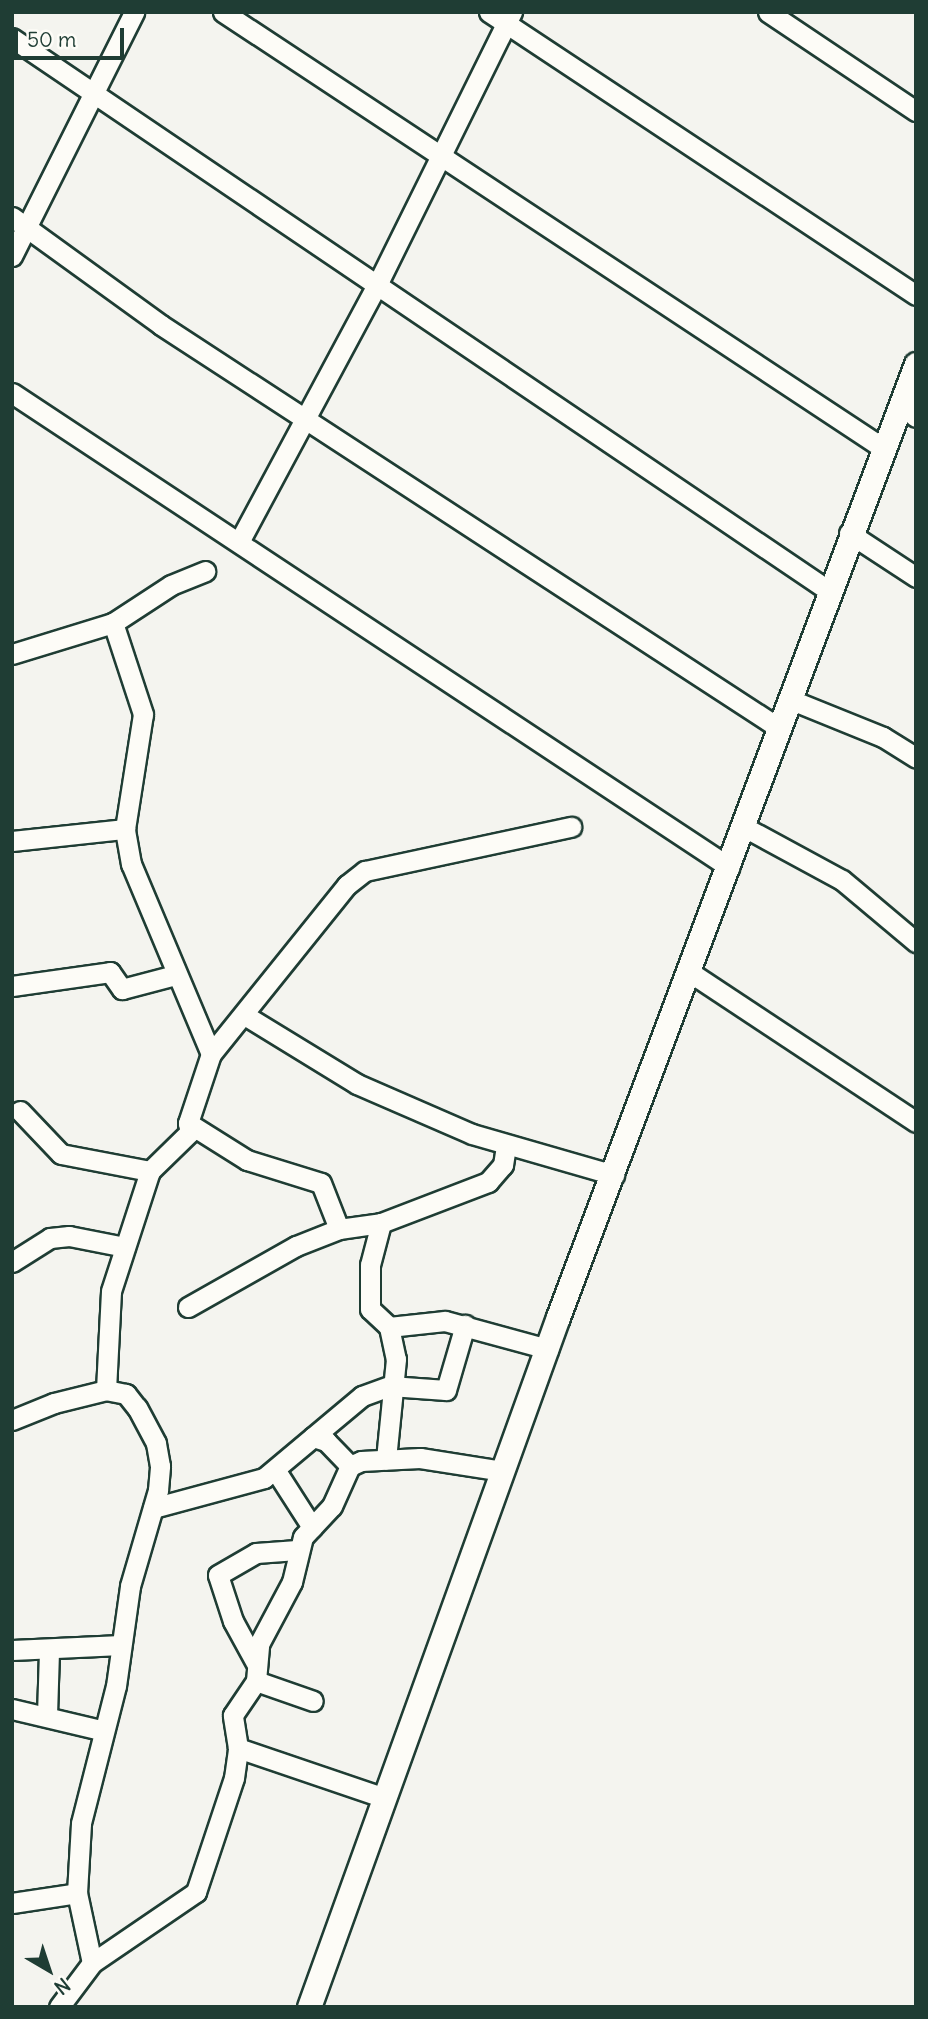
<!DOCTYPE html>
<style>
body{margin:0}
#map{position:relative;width:928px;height:2019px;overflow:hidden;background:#f4f4ef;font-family:Delius,sans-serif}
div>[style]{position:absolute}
.roads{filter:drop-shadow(2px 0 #1f3d34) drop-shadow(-2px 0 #1f3d34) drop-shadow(0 2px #1f3d34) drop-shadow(0 -2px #1f3d34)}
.minor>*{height:19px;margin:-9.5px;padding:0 9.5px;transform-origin:9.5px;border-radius:9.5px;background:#fdfcf7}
.major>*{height:23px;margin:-11.5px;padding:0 11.5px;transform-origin:11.5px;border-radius:11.5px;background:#fdfcf7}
span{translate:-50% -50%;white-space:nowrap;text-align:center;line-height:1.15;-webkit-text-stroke:5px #fdfcf7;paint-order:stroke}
.frame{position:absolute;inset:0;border:14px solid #1f3d34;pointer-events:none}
.north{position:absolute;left:14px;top:1935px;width:70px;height:70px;-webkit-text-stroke:5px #fdfcf7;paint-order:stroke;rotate:141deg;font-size:19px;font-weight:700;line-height:28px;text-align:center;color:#1f3d34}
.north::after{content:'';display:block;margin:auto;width:24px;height:32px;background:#1f3d34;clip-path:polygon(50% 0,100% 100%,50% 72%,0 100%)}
.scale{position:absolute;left:14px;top:28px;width:110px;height:32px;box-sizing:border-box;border:4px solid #1f3d34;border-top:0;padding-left:9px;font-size:21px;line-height:24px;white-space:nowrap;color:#1f3d34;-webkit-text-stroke:5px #fdfcf7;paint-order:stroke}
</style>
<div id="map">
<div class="roads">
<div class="minor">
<i style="left:223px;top:12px;width:791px;rotate:33.45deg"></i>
<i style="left:489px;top:12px;width:512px;rotate:33.53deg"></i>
<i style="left:768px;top:12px;width:178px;rotate:33.8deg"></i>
<i style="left:12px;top:38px;width:987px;rotate:34.09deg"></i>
<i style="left:12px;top:217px;width:184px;rotate:35.9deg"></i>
<i style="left:161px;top:325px;width:738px;rotate:33.11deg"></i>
<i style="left:12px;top:256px;width:273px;rotate:-63.4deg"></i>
<i style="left:12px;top:393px;width:860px;rotate:33.47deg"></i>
<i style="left:902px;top:405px;width:18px;rotate:41deg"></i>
<i style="left:849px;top:533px;width:80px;rotate:33.3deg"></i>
<i style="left:239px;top:542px;width:292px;rotate:-61.8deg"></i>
<i style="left:377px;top:285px;width:305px;rotate:-63.7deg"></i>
<i style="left:12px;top:654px;width:106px;rotate:-17.1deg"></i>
<i style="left:113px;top:623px;width:69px;rotate:-33.2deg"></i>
<i style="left:171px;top:585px;width:37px;rotate:-22deg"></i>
<i style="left:789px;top:699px;width:101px;rotate:22deg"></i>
<i style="left:883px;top:737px;width:39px;rotate:32deg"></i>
<i style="left:744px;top:827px;width:111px;rotate:28.4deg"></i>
<i style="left:842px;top:880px;width:97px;rotate:40deg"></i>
<i style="left:12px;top:841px;width:114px;rotate:-6.1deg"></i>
<i style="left:691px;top:973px;width:270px;rotate:33.5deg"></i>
<i style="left:12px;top:986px;width:99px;rotate:-8.1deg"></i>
<i style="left:110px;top:972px;width:21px;rotate:55deg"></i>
<i style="left:122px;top:989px;width:55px;rotate:-14.8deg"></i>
<i style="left:246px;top:1016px;width:130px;rotate:31.5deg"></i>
<i style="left:357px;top:1084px;width:125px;rotate:23.5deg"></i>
<i style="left:472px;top:1134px;width:148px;rotate:16.1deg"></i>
<i style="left:211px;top:1054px;width:217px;rotate:-51.2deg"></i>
<i style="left:347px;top:885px;width:23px;rotate:-38deg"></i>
<i style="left:365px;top:871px;width:211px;rotate:-12.1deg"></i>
<i style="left:20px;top:1111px;width:59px;rotate:46.4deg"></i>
<i style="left:61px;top:1154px;width:91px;rotate:10.8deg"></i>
<i style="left:188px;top:1123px;width:70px;rotate:32.1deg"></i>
<i style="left:247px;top:1160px;width:77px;rotate:17.3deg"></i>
<i style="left:321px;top:1183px;width:49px;rotate:68.6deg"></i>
<i style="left:381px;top:1223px;width:43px;rotate:104.7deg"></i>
<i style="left:370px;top:1265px;width:44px;rotate:90deg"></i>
<i style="left:370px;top:1309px;width:26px;rotate:43deg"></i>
<i style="left:389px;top:1327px;width:33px;rotate:78deg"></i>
<i style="left:396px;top:1359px;width:101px;rotate:95.7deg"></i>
<i style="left:12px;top:1262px;width:45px;rotate:-32.3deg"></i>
<i style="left:50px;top:1238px;width:19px;rotate:-6deg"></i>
<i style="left:69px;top:1236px;width:57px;rotate:11.1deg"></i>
<i style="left:188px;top:1307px;width:124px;rotate:-29.5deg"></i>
<i style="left:296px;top:1246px;width:46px;rotate:-21.6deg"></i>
<i style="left:339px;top:1229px;width:42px;rotate:-8.1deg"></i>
<i style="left:381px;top:1223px;width:115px;rotate:-21deg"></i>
<i style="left:488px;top:1182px;width:23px;rotate:-49deg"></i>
<i style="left:503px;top:1165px;width:20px;rotate:-81deg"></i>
<i style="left:389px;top:1327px;width:56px;rotate:-6.1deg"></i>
<i style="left:445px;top:1321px;width:107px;rotate:15.2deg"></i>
<i style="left:12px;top:1420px;width:45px;rotate:-22deg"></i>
<i style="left:54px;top:1403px;width:54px;rotate:-14deg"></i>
<i style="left:313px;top:1437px;width:14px;rotate:17deg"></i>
<i style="left:326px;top:1441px;width:35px;rotate:46deg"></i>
<i style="left:276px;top:1471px;width:67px;rotate:57.3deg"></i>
<i style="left:153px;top:1508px;width:115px;rotate:-15.1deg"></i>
<i style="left:264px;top:1478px;width:128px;rotate:-39.9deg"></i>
<i style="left:362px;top:1396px;width:30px;rotate:-20deg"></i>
<i style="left:390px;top:1386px;width:56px;rotate:4.1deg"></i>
<i style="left:446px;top:1390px;width:68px;rotate:-73.7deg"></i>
<i style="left:12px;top:1650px;width:109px;rotate:-2.6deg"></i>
<i style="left:257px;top:1665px;width:50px;rotate:-118.6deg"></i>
<i style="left:233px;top:1621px;width:48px;rotate:-108.1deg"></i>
<i style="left:218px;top:1575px;width:44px;rotate:-30.1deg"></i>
<i style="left:256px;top:1553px;width:41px;rotate:-4.2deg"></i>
<i style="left:256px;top:1681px;width:60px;rotate:19.3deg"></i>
<i style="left:12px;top:1709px;width:91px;rotate:13.3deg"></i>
<i style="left:47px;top:1715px;width:65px;rotate:-88.2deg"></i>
<i style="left:238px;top:1748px;width:155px;rotate:18.8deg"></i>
<i style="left:12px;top:1903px;width:66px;rotate:-8.7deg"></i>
<i style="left:92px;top:1963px;width:72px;rotate:-102.1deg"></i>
<i style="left:77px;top:1893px;width:70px;rotate:-86.7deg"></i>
<i style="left:81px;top:1823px;width:141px;rotate:-75.7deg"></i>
<i style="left:116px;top:1686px;width:101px;rotate:-82deg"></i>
<i style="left:130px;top:1586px;width:100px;rotate:-73.7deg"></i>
<i style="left:158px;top:1490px;width:24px;rotate:-85deg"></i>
<i style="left:160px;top:1466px;width:23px;rotate:-100deg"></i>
<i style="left:156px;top:1443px;width:40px;rotate:-118deg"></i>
<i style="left:137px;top:1408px;width:18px;rotate:-128deg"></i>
<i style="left:126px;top:1394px;width:20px;rotate:-169deg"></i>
<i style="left:106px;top:1390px;width:99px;rotate:-87.1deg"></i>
<i style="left:111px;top:1291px;width:126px;rotate:-72deg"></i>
<i style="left:150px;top:1171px;width:56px;rotate:-44.3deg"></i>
<i style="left:190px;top:1132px;width:9px;rotate:-103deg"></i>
<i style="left:188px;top:1123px;width:73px;rotate:-71.6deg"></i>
<i style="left:211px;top:1054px;width:206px;rotate:-112.8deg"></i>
<i style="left:131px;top:864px;width:36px;rotate:-100deg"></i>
<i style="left:125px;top:829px;width:116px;rotate:-81.1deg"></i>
<i style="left:143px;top:714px;width:96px;rotate:-108.2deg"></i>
<i style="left:59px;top:2007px;width:55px;rotate:-53.1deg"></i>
<i style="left:92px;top:1963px;width:126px;rotate:-34.3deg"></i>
<i style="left:196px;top:1892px;width:120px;rotate:-71.6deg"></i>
<i style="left:234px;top:1778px;width:30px;rotate:-82deg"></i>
<i style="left:238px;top:1748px;width:33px;rotate:-99deg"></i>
<i style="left:233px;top:1715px;width:41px;rotate:-55.9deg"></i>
<i style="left:256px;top:1681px;width:37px;rotate:-85deg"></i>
<i style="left:259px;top:1644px;width:70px;rotate:-62deg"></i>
<i style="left:292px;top:1582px;width:46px;rotate:-76.3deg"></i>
<i style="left:303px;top:1537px;width:42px;rotate:-46.9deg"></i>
<i style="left:332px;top:1506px;width:44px;rotate:-65.8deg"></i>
<i style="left:350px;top:1466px;width:12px;rotate:-24deg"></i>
<i style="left:361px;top:1461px;width:59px;rotate:-2.9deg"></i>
<i style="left:420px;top:1458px;width:83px;rotate:9deg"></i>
</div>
<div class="major">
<i style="left:309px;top:2007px;width:734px;rotate:-70.16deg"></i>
<i style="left:558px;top:1317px;width:1018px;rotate:-69.41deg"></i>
</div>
</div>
<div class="frame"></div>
<div class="north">N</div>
<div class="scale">50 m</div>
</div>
